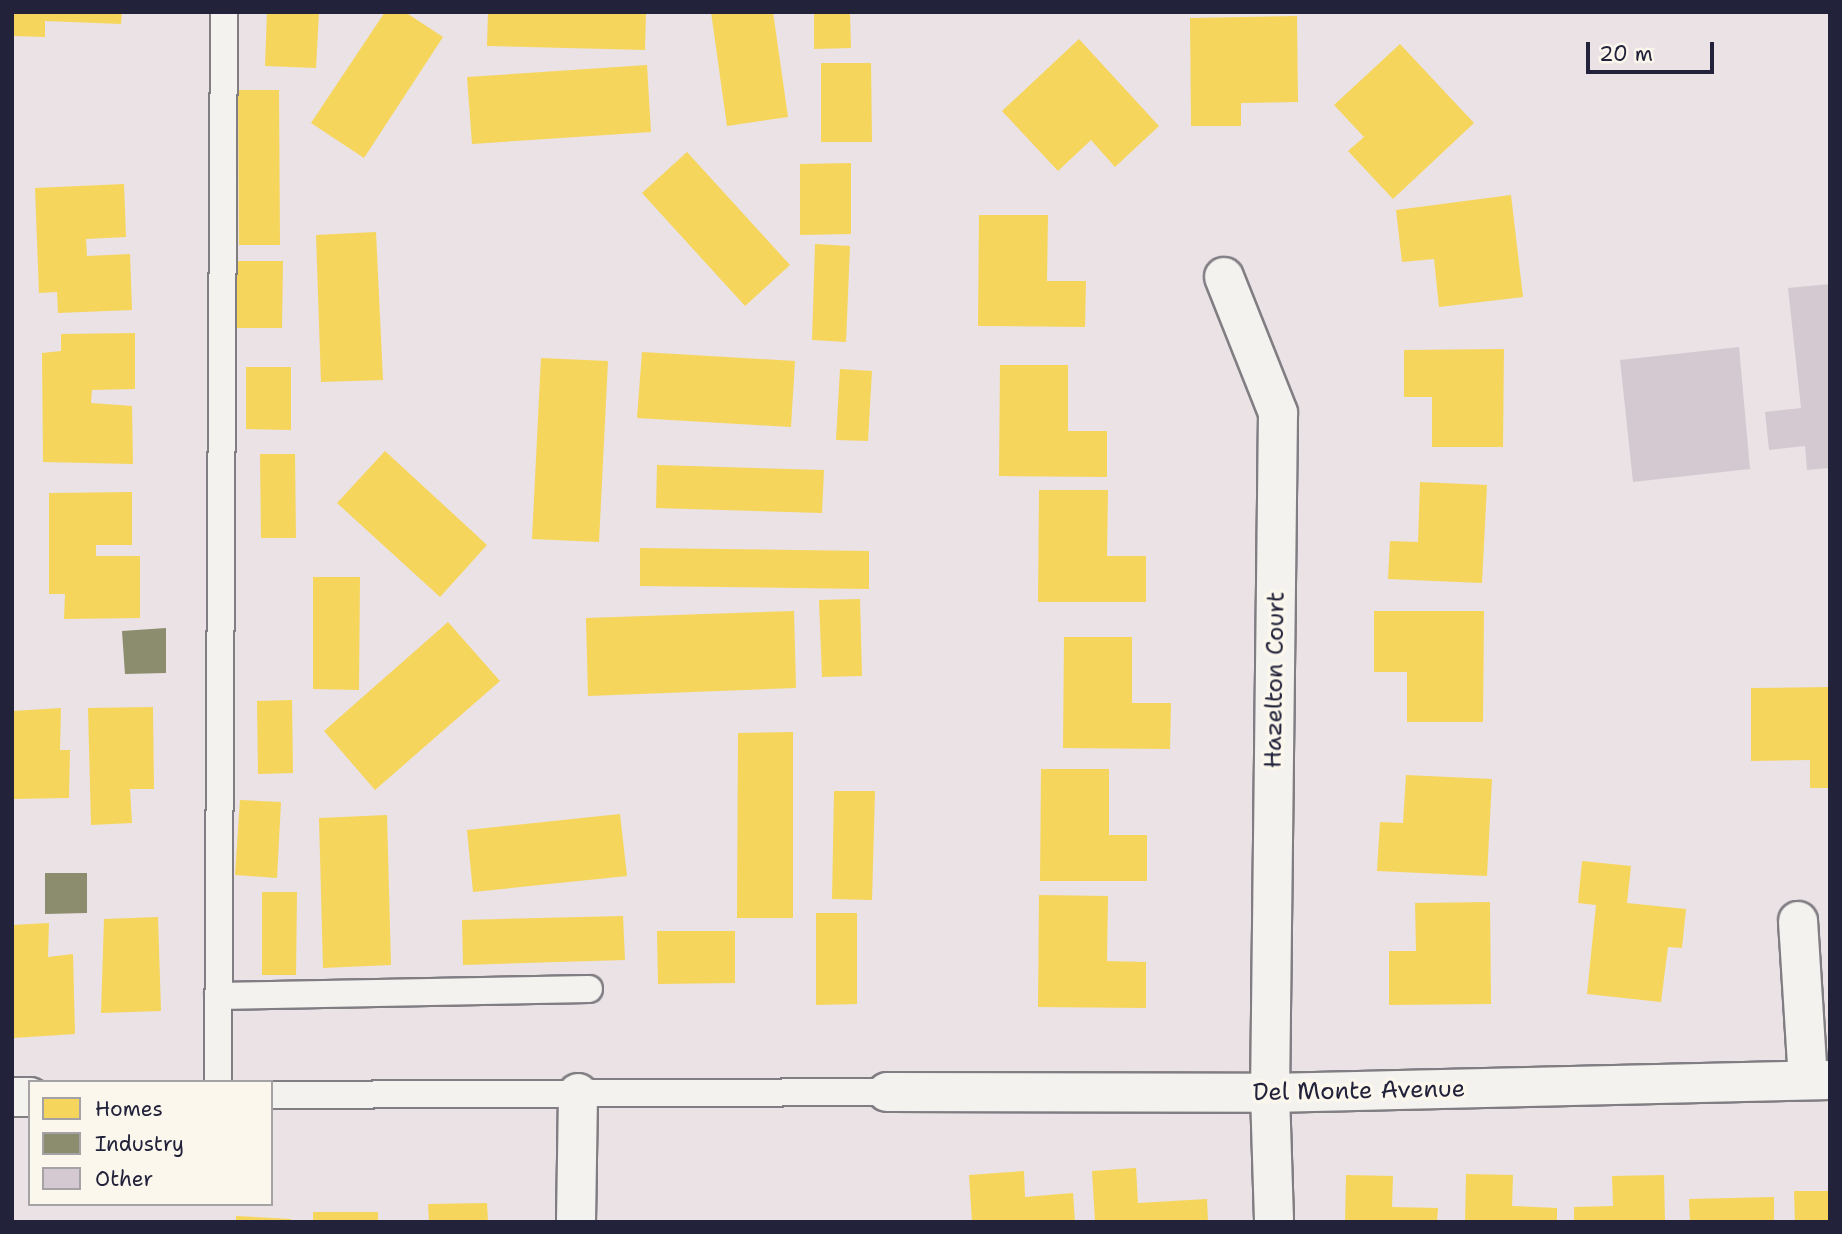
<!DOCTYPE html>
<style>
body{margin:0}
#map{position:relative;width:1842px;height:1234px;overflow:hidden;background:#eae2e4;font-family:"Shantell Sans",sans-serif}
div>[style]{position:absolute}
.homes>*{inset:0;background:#f6d55c}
.industry>*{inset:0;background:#8c8c6e}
.building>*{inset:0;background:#d5c9d1}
.roads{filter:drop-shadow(2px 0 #807d83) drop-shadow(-2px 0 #807d83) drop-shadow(0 2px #807d83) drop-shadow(0 -2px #807d83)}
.service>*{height:26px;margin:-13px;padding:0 13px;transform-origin:13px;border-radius:13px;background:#f4f2ef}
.minor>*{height:38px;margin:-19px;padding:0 19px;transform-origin:19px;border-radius:19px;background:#f4f2ef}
span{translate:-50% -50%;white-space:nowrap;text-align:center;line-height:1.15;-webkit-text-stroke:7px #fbf7ec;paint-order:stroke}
.street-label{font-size:24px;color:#22223b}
.frame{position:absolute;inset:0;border:14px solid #22223b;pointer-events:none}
.legend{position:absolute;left:28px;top:1080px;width:245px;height:126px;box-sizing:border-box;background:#fbf7ec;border:2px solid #a4a2a5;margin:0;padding:9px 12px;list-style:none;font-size:21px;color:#22223b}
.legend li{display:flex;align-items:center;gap:14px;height:35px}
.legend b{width:35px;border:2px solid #a4a2a5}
.scale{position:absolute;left:1586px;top:42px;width:128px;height:32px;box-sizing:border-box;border:4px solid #22223b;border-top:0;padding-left:9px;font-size:21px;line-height:24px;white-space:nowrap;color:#22223b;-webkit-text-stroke:5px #fbf7ec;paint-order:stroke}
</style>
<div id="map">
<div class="homes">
<i style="clip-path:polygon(12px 12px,122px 12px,121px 24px,45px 21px,45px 37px,12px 36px)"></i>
<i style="clip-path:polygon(267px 12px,319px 12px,316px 68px,265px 66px)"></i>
<i style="clip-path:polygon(385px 12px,405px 12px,443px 37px,364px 158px,311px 123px)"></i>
<i style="clip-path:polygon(488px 12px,646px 12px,645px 50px,487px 46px)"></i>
<i style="clip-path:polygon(711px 12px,773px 12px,788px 117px,727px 126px)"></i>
<i style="clip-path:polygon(814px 12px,850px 12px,851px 48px,814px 49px)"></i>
<i style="clip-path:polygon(1297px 16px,1298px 102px,1241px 103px,1241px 126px,1191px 126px,1190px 18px)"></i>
<i style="clip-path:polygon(1079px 39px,1159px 126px,1115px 167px,1091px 140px,1058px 171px,1002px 111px)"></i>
<i style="clip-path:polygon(1400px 44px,1474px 123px,1393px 199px,1348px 151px,1364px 137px,1334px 105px)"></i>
<i style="clip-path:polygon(821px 63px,871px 63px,872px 142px,821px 142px)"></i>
<i style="clip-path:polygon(647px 65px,651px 132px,472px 144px,467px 77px)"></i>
<i style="clip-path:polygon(238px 90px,279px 90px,280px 245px,239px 245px)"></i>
<i style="clip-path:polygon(687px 152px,790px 265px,745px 306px,642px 193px)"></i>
<i style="clip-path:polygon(851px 163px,851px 234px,800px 235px,800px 164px)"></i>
<i style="clip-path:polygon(124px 184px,126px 237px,86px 239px,87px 256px,130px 254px,132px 310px,58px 313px,57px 292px,39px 293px,35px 188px)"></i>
<i style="clip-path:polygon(1511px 195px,1523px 297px,1439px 307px,1434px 259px,1402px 262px,1396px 210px)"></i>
<i style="clip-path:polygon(979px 215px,1048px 215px,1047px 281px,1086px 281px,1085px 327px,978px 326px)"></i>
<i style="clip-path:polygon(376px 232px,383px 380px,321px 382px,316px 235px)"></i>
<i style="clip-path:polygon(815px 244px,850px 246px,846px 342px,812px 340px)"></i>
<i style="clip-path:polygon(234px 261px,283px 261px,282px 328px,234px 328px)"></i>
<i style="clip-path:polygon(135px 333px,135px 389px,92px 390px,91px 403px,132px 406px,133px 464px,43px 462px,42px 353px,61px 351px,61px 334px)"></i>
<i style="clip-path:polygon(1504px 349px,1503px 447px,1432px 447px,1432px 397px,1404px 397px,1404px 350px)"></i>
<i style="clip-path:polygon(642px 352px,795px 361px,791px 427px,637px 418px)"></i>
<i style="clip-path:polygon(541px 358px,608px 361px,599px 542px,532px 539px)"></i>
<i style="clip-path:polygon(1000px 365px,1068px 365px,1068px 431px,1107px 431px,1107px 477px,999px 476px)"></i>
<i style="clip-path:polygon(246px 367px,291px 367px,291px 430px,246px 429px)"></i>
<i style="clip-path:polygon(840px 369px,872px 371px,868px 441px,836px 440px)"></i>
<i style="clip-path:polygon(385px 451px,487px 545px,440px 597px,337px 503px)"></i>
<i style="clip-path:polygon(260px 454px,295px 454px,296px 538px,261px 538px)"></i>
<i style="clip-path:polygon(657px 465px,824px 470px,822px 513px,656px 508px)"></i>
<i style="clip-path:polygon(1420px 482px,1487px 485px,1482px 583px,1388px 579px,1390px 541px,1418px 542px)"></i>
<i style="clip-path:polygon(1039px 490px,1108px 490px,1107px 556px,1146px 556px,1146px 602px,1038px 602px)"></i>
<i style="clip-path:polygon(132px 492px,132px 545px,96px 545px,96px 556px,140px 556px,140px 618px,64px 619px,65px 594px,49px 594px,49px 493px)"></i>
<i style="clip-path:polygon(640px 548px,869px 551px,869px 589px,640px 586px)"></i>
<i style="clip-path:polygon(313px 577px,360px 577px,359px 690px,313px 689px)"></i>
<i style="clip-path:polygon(860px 599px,862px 676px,822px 677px,819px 600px)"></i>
<i style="clip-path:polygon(794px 611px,796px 688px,588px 696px,586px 618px)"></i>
<i style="clip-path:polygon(1374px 611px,1484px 611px,1483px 722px,1407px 722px,1407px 672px,1374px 672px)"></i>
<i style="clip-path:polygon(448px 622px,500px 681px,375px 790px,324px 731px)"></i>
<i style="clip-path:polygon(1064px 637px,1132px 637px,1132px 703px,1171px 703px,1170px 749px,1063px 748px)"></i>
<i style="clip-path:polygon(1830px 687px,1830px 788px,1810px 788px,1810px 760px,1751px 761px,1751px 688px)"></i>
<i style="clip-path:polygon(292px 700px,293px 773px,258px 774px,257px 701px)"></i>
<i style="clip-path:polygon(153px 707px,154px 789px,130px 789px,132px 823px,91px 825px,88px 708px)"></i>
<i style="clip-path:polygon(61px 708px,60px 750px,70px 750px,69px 798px,12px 799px,12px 711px)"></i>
<i style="clip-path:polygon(793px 732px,793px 918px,737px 918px,738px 733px)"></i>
<i style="clip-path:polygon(1041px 769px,1109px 769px,1109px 835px,1147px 835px,1147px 881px,1040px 881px)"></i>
<i style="clip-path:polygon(1406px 775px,1492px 779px,1487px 876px,1377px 871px,1380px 822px,1403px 823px)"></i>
<i style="clip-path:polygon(834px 791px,875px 791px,872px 900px,832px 899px)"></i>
<i style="clip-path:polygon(240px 800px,281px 802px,277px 878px,235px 875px)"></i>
<i style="clip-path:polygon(620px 814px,627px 876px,473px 892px,467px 830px)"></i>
<i style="clip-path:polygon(387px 815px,391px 965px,323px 968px,319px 818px)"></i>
<i style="clip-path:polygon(1582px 861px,1631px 866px,1627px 903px,1686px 909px,1682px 948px,1668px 947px,1661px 1002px,1587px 994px,1596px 905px,1578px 903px)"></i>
<i style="clip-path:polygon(262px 892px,297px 892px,296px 975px,262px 975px)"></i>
<i style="clip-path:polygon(1039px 895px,1108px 896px,1107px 961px,1146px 962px,1146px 1008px,1038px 1007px)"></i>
<i style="clip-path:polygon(1490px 902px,1491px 1004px,1389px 1005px,1389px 951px,1416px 951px,1415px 903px)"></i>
<i style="clip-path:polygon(816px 913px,857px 913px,857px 1004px,816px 1005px)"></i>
<i style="clip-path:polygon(623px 916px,625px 960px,463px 965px,462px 920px)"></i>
<i style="clip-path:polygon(158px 917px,161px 1011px,101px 1013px,104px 919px)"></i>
<i style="clip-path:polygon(49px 923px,48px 957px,73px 954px,75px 1034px,13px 1038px,12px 925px)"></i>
<i style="clip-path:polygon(657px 931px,735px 931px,735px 983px,658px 984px)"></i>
<i style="clip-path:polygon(1136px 1168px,1138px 1203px,1207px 1199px,1208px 1222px,1095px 1222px,1092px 1171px)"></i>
<i style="clip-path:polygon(1024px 1171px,1025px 1197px,1073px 1193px,1075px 1222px,972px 1222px,969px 1175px)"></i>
<i style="clip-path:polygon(1466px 1174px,1513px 1175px,1512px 1206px,1557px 1208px,1557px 1222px,1465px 1222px)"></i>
<i style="clip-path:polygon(1346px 1175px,1393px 1176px,1392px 1207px,1438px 1208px,1437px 1222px,1345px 1222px)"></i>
<i style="clip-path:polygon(1664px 1175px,1665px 1222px,1574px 1222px,1574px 1207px,1613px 1206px,1612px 1176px)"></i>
<i style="clip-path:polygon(1794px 1191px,1830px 1191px,1830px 1222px,1795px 1222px)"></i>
<i style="clip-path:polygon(1774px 1197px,1774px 1222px,1690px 1222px,1689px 1199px)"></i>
<i style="clip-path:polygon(487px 1203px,488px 1222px,429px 1222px,428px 1204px)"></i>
<i style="clip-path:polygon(313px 1212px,378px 1212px,378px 1222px,313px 1222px)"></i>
<i style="clip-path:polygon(236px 1216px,291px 1219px,291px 1222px,236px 1222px)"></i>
</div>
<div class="industry">
<i style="clip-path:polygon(166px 628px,166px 673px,125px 674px,122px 631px)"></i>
<i style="clip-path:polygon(45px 873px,87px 873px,87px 913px,45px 914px)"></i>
</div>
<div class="building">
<i style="clip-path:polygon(1830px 284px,1830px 468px,1807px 470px,1805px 446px,1769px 450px,1765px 412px,1801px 408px,1788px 288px)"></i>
<i style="clip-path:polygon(1739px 347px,1750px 469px,1633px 482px,1620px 360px)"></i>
</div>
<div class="roads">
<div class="service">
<i style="left:218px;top:996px;width:371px;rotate:-1.1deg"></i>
<i style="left:218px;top:1082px;width:1070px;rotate:-89.68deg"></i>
<i style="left:271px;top:1095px;width:616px;rotate:-0.28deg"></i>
</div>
<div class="minor">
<i style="left:1224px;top:277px;width:146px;rotate:68.3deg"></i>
<i style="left:1278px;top:413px;width:680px;rotate:90.67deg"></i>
<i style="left:1270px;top:1093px;width:129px;rotate:88.2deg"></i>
<i style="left:1798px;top:921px;width:159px;rotate:86.4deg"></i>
<i style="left:887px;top:1092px;width:383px;rotate:0.1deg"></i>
<i style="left:1270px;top:1093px;width:560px;rotate:-1.33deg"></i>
<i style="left:12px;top:1097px;width:18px"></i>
<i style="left:576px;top:1222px;width:129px;rotate:-89.1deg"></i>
</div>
</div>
<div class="street-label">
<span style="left:1275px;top:680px;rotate:-89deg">Hazelton Court</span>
<span style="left:1359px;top:1091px;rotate:-1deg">Del Monte Avenue</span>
</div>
<div class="frame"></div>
<ul class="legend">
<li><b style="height:19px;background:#f6d55c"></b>Homes</li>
<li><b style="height:19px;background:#8c8c6e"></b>Industry</li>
<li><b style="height:19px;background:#d5c9d1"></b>Other</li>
</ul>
<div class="scale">20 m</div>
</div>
